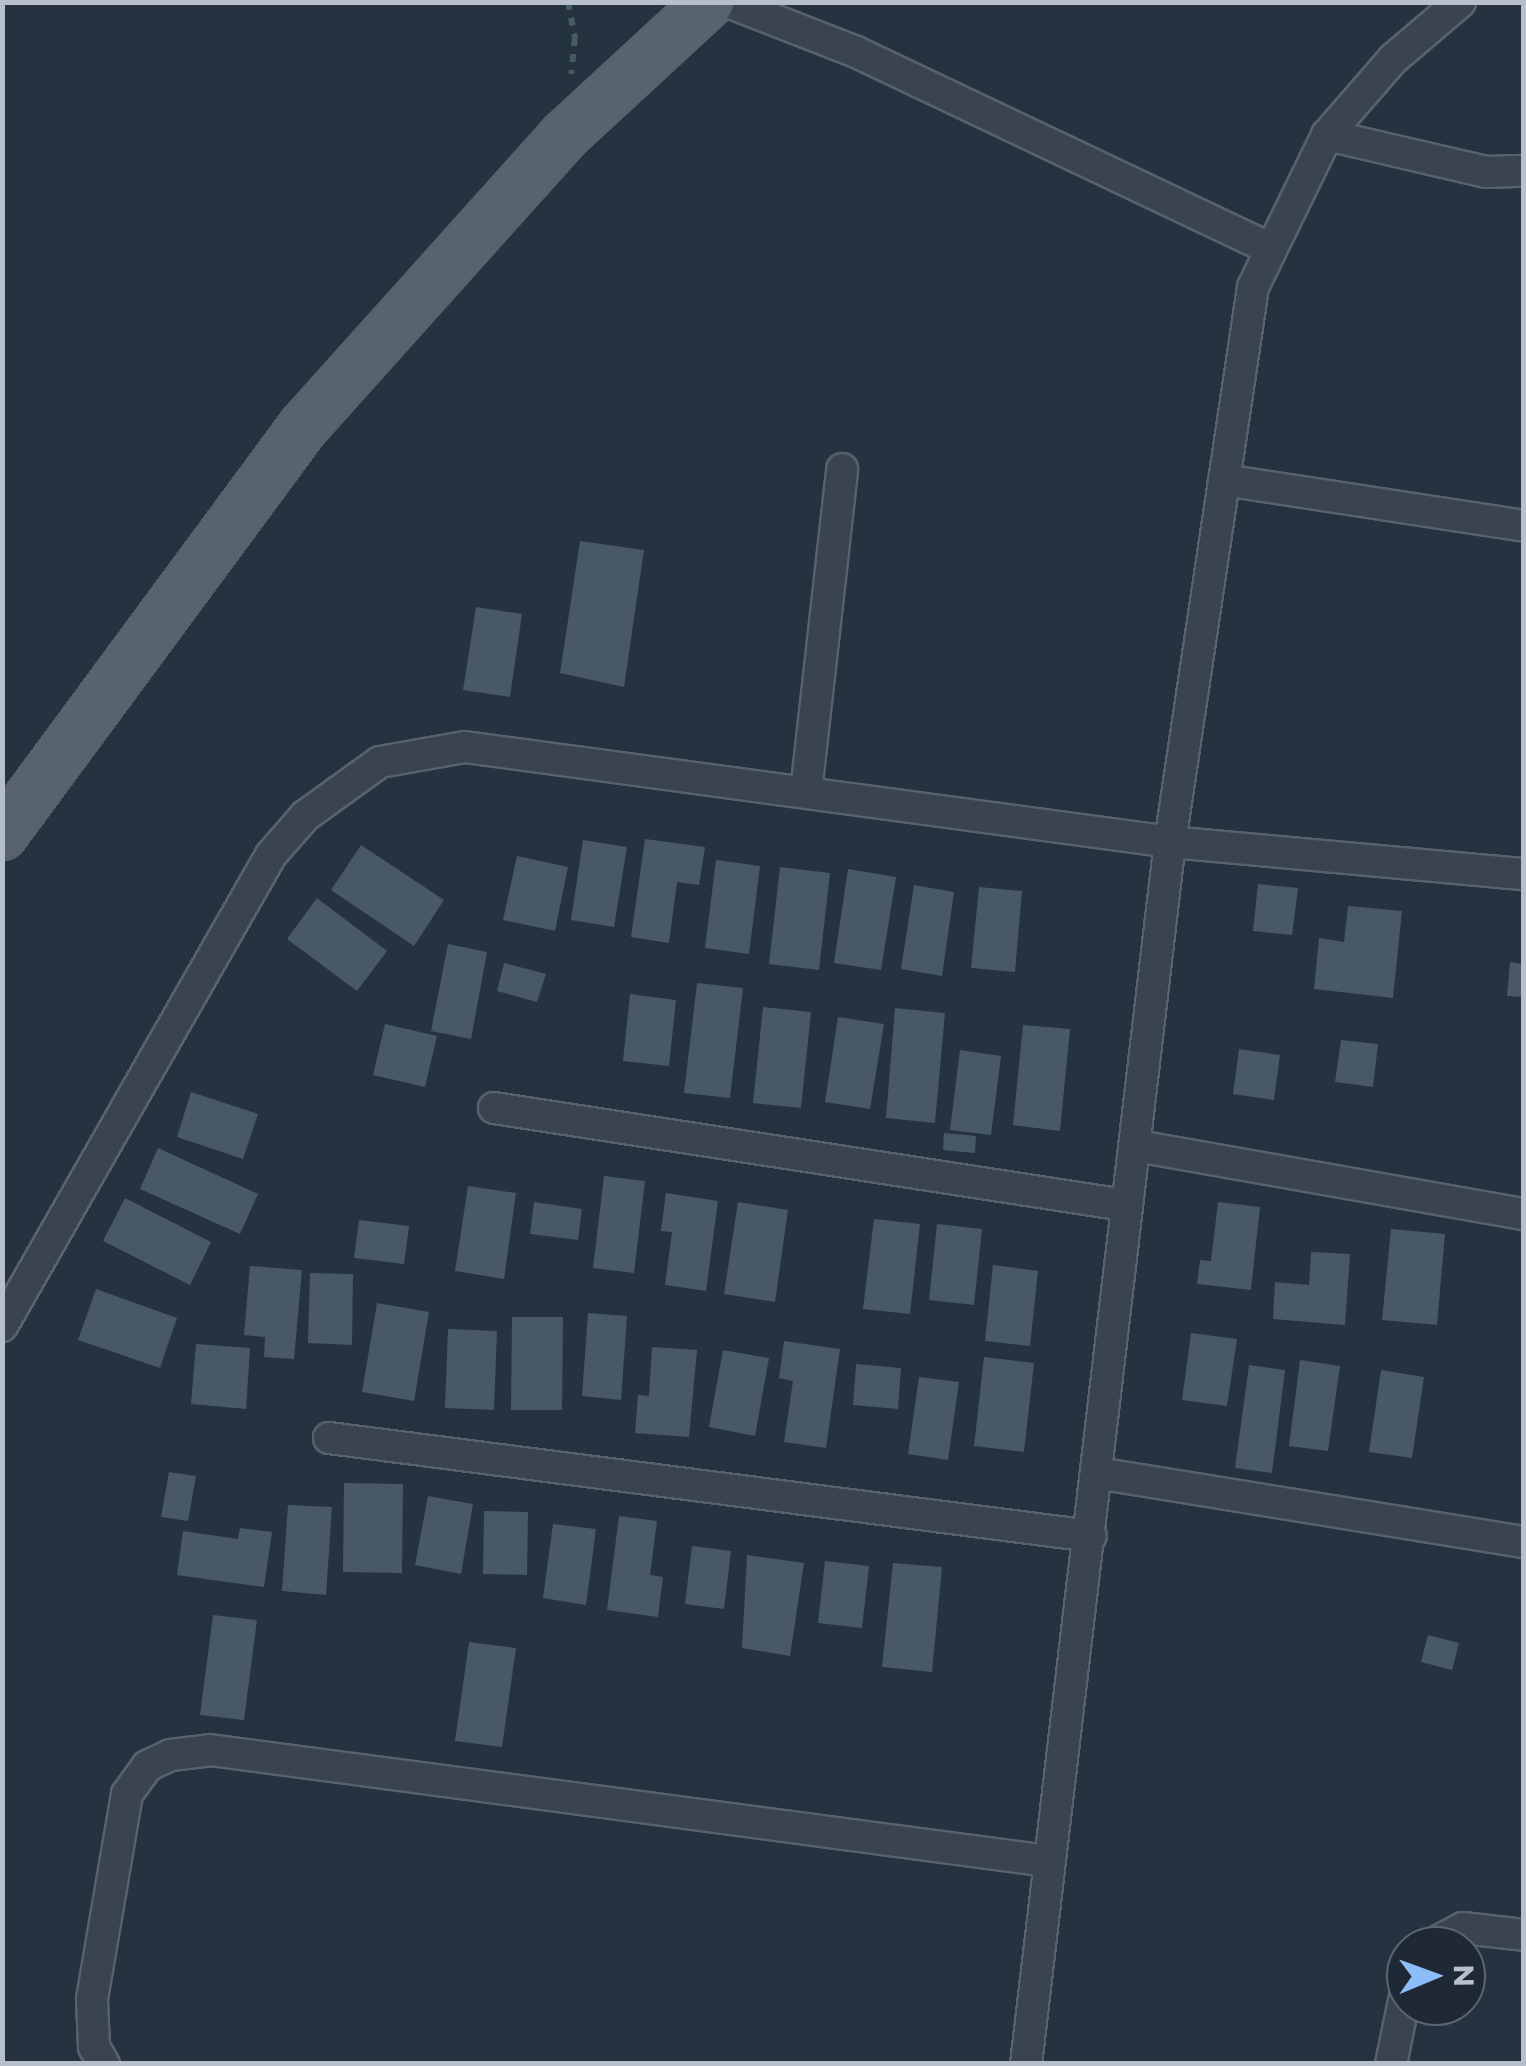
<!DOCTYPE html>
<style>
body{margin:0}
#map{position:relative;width:1526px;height:2066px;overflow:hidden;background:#253240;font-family:Montserrat,sans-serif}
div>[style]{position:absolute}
.building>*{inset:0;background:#495866}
.path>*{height:6px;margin-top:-3px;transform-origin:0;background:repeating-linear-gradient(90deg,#455d5e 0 8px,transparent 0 16px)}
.roads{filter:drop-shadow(2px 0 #57626d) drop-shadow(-2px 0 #57626d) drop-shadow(0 2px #57626d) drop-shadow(0 -2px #57626d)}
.street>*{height:30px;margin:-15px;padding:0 15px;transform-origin:15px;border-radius:15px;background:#394450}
.primary>*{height:48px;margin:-24px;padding:0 24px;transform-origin:24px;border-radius:24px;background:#586370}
span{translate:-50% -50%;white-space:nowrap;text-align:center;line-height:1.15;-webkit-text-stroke:10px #1e2935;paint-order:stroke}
.frame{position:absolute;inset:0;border:5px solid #b6bfca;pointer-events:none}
.north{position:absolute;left:1386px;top:1926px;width:100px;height:100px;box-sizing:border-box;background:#1e2935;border:2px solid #5b6571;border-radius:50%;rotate:89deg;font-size:28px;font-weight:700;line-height:40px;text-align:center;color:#b6bfca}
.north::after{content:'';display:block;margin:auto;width:35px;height:45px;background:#8dbdf8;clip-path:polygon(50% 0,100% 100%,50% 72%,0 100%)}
</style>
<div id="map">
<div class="building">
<i style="clip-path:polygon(580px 541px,644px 550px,624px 687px,560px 673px)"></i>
<i style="clip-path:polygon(476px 607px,522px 614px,510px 697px,463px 690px)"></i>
<i style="clip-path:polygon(645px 839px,705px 847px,699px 885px,677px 882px,669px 943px,631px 937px)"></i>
<i style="clip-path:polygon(583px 840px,627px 847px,614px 927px,571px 920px)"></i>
<i style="clip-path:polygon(361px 845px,444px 900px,414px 946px,331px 890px)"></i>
<i style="clip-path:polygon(517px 856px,568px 867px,555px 931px,503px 920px)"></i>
<i style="clip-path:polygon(716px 860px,760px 866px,749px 954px,705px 948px)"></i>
<i style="clip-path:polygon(780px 867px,830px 873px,819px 970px,769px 964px)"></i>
<i style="clip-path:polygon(848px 869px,896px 877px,881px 970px,834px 963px)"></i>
<i style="clip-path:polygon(1258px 884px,1298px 888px,1292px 935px,1253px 931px)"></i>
<i style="clip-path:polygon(914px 885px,954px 892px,942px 976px,901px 969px)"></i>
<i style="clip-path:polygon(979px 887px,1022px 891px,1015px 972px,971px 968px)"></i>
<i style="clip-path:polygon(317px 898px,387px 951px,357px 991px,287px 939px)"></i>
<i style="clip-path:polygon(1348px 906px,1402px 911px,1393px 998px,1314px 989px,1319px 938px,1344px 942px)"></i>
<i style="clip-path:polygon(448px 944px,487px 952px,471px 1039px,431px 1031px)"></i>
<i style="clip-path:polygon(1510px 962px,1524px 964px,1524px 997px,1507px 996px)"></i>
<i style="clip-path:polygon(504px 963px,546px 974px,537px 1002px,497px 991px)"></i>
<i style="clip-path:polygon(697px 983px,743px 988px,730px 1098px,684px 1093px)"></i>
<i style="clip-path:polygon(630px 994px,676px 1000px,669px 1066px,623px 1061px)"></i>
<i style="clip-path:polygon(763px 1007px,811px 1012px,801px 1108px,753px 1103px)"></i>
<i style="clip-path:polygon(895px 1008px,945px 1013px,935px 1123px,886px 1118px)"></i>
<i style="clip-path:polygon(838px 1017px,884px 1024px,870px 1109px,825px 1102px)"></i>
<i style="clip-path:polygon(385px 1024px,437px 1036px,425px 1087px,373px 1075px)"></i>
<i style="clip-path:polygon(1023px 1025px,1070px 1029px,1060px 1131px,1013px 1125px)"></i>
<i style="clip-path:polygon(1341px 1040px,1378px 1044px,1373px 1087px,1335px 1082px)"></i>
<i style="clip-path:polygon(1239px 1049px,1280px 1055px,1274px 1100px,1233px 1094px)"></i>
<i style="clip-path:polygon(960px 1050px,1001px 1056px,991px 1135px,950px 1130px)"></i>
<i style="clip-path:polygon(191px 1092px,258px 1114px,243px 1159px,177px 1137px)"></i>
<i style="clip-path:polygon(944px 1133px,976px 1136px,975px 1153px,943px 1150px)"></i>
<i style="clip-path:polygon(158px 1148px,258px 1194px,240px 1234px,140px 1189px)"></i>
<i style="clip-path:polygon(604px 1176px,645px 1181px,634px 1273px,593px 1268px)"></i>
<i style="clip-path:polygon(468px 1186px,516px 1193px,504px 1279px,455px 1271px)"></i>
<i style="clip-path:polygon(666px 1193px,718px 1201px,706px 1291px,665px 1285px,672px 1232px,661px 1231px)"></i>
<i style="clip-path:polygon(125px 1198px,211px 1242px,190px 1285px,103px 1241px)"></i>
<i style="clip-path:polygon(534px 1202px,582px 1209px,578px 1240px,530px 1234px)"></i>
<i style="clip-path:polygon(738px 1202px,788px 1210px,775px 1302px,724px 1294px)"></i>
<i style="clip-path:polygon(1218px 1202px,1260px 1207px,1251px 1290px,1197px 1284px,1200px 1260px,1211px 1261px)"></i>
<i style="clip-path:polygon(874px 1219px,920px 1224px,910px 1314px,863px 1309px)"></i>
<i style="clip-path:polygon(359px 1220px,409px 1226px,404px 1264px,354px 1258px)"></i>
<i style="clip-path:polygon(937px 1224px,982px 1229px,974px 1305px,929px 1300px)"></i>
<i style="clip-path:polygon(1391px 1229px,1445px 1234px,1437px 1325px,1382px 1320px)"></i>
<i style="clip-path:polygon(1311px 1252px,1350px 1254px,1345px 1325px,1273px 1319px,1275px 1282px,1309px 1285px)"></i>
<i style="clip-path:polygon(993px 1265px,1038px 1271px,1030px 1346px,985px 1341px)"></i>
<i style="clip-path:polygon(250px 1266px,302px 1270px,294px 1359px,264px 1357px,265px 1337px,244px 1335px)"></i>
<i style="clip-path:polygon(310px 1273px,353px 1274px,352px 1345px,308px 1343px)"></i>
<i style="clip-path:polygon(96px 1289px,177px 1318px,160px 1368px,78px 1340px)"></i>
<i style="clip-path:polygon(377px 1303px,429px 1312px,414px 1401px,362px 1392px)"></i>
<i style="clip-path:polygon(588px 1313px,627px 1316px,621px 1400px,582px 1396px)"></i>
<i style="clip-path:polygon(512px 1317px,563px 1317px,562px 1410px,511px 1410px)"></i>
<i style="clip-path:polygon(448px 1329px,497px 1331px,494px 1410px,445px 1408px)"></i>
<i style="clip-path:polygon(1191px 1333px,1237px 1339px,1227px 1406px,1182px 1400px)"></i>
<i style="clip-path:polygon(784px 1341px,840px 1349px,826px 1448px,784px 1442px,793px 1381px,779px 1378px)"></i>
<i style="clip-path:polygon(196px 1344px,250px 1348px,246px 1409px,191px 1404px)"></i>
<i style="clip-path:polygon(652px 1347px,697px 1350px,689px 1437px,635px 1433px,638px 1395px,649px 1396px)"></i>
<i style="clip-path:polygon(723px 1350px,769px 1358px,755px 1436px,709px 1427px)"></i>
<i style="clip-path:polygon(984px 1357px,1034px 1363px,1024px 1452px,974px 1446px)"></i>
<i style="clip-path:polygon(1300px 1360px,1340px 1366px,1328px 1451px,1289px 1446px)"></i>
<i style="clip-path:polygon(856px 1364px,901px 1368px,898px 1409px,853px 1405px)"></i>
<i style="clip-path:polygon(1249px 1365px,1285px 1370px,1272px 1473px,1235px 1468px)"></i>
<i style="clip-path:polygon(1381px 1370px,1424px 1377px,1412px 1458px,1369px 1452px)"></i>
<i style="clip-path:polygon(919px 1377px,959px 1382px,948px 1460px,908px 1454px)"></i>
<i style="clip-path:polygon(169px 1472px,196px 1476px,188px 1521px,161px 1517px)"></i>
<i style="clip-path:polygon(344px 1483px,403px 1484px,402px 1573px,343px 1572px)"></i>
<i style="clip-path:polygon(428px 1496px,473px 1504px,461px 1574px,415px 1565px)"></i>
<i style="clip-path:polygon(288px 1505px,332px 1507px,326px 1595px,282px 1591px)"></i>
<i style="clip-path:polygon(484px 1511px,528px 1512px,527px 1575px,483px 1574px)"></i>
<i style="clip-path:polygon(619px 1516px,657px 1521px,650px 1575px,663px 1577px,658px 1617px,607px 1610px)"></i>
<i style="clip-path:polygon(553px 1524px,596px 1529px,586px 1605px,543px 1598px)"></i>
<i style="clip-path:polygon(240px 1528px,272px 1532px,264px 1587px,177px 1575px,183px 1531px,238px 1539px)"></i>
<i style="clip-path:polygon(692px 1546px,731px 1551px,724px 1609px,685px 1604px)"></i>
<i style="clip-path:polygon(747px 1555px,804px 1563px,790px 1656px,742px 1648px)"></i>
<i style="clip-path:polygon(825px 1561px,869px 1566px,862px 1628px,818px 1623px)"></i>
<i style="clip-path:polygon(893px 1563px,942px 1567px,932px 1672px,882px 1667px)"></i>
<i style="clip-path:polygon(213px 1615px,257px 1620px,244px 1720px,200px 1715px)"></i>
<i style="clip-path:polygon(1428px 1635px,1459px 1643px,1452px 1670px,1421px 1662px)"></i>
<i style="clip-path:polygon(469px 1642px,516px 1648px,502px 1747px,455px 1741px)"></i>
</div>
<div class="path">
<i style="left:568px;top:2px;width:37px;rotate:79deg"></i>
<i style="left:575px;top:38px;width:36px;rotate:96deg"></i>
</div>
<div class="roads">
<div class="street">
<i style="left:728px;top:2px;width:137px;rotate:21.3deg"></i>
<i style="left:856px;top:52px;width:458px;rotate:25.4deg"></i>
<i style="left:1327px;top:135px;width:163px;rotate:13.1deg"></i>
<i style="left:1486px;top:172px;width:38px;rotate:-2deg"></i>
<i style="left:1224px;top:480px;width:304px;rotate:8.7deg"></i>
<i style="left:806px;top:792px;width:325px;rotate:-83.6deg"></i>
<i style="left:494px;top:1108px;width:637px;rotate:8.75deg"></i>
<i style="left:1137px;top:1146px;width:393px;rotate:10deg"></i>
<i style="left:2px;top:1326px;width:542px;rotate:-60.27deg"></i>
<i style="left:271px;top:855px;width:52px;rotate:-48.9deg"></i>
<i style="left:305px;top:816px;width:92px;rotate:-35.8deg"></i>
<i style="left:380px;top:762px;width:86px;rotate:-10deg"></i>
<i style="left:465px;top:747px;width:711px;rotate:7.67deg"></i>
<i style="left:1170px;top:842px;width:355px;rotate:5.2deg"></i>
<i style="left:329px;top:1438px;width:768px;rotate:7.33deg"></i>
<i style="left:1097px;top:1473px;width:433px;rotate:9.2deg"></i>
<i style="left:1429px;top:1946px;width:38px;rotate:-28deg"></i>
<i style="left:1463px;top:1928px;width:61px;rotate:6.5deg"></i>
<i style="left:104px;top:2064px;width:20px;rotate:-120deg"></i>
<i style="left:94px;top:2047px;width:48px;rotate:-92.4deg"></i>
<i style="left:92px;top:1999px;width:208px;rotate:-80.3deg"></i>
<i style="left:127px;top:1794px;width:34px;rotate:-54deg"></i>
<i style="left:147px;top:1766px;width:26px;rotate:-25deg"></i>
<i style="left:171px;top:1755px;width:39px;rotate:-7deg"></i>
<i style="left:210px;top:1750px;width:846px;rotate:7.54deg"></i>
<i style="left:1026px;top:2064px;width:1230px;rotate:-83.28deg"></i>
<i style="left:1170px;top:842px;width:561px;rotate:-81.49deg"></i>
<i style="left:1253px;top:287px;width:169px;rotate:-64deg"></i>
<i style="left:1327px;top:135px;width:101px;rotate:-49deg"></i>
<i style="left:1393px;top:59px;width:88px;rotate:-40.4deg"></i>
<i style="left:1391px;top:2064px;width:75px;rotate:-78.4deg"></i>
</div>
<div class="primary">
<i style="left:2px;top:835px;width:507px;rotate:-53.58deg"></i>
<i style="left:303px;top:427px;width:392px;rotate:-48.1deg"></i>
<i style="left:565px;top:135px;width:196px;rotate:-42.7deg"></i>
</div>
</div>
<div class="frame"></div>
<div class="north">N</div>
</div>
